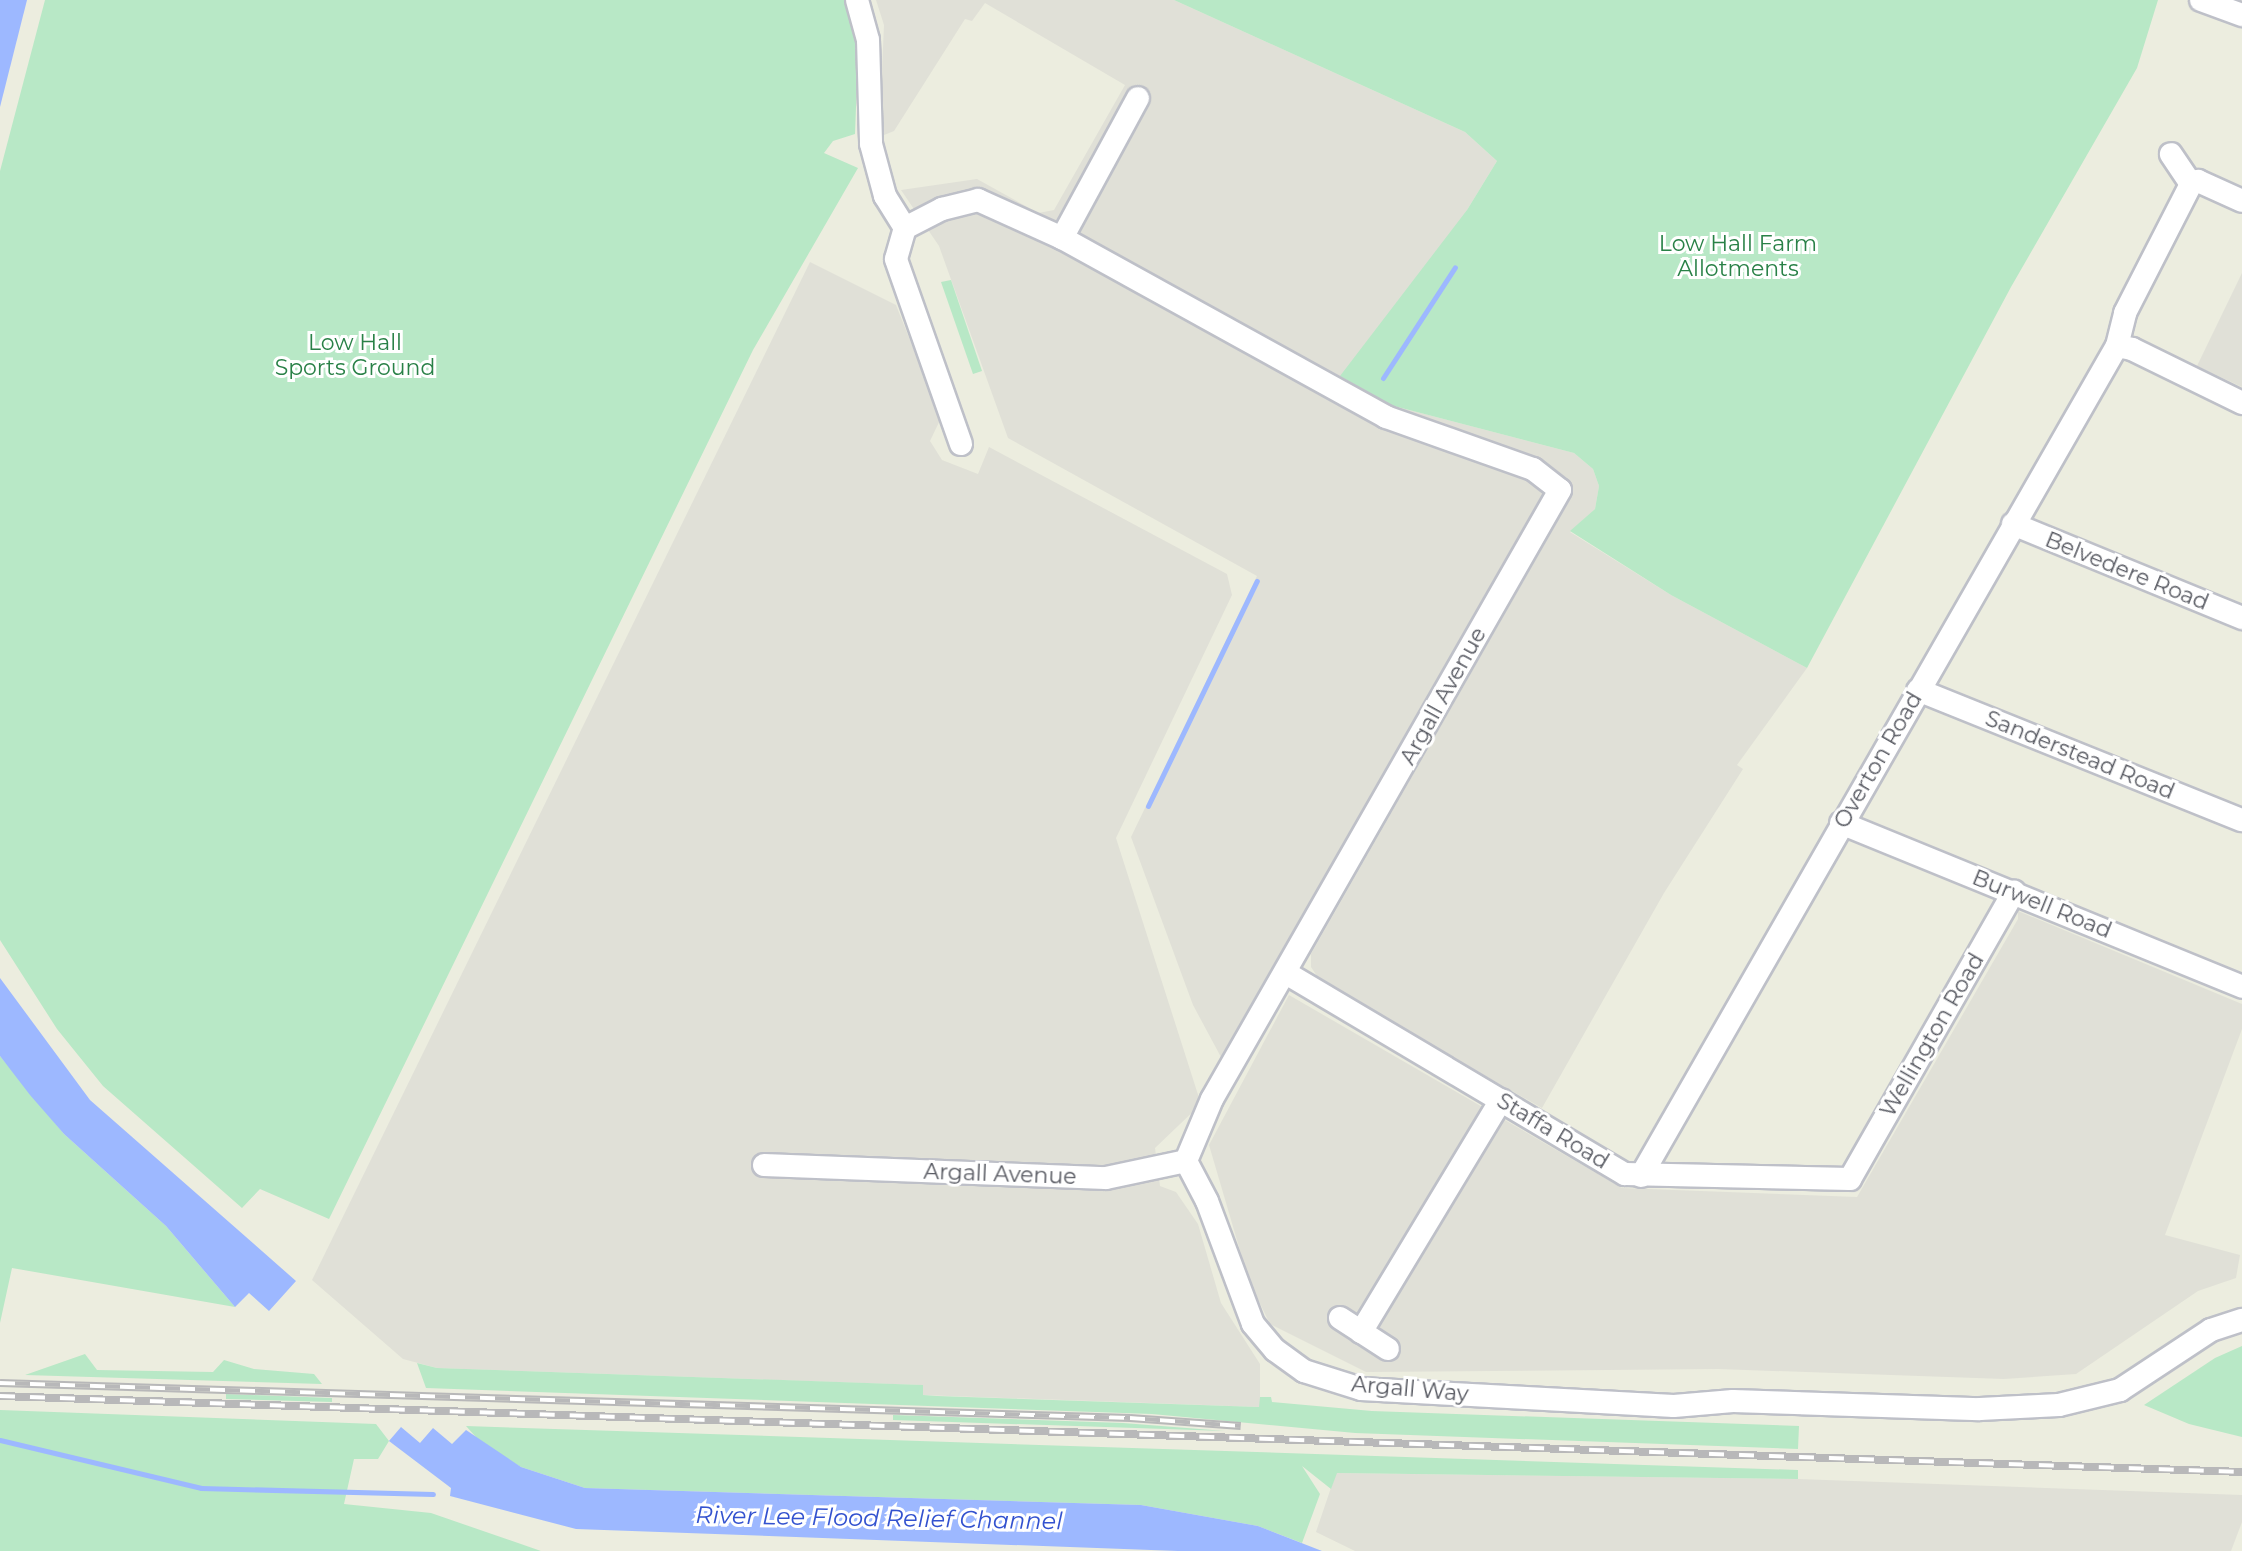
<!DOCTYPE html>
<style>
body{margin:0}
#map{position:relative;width:2242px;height:1551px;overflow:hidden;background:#eceddf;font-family:Montserrat,sans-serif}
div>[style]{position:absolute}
.industrial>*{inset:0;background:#e0e0d7}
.green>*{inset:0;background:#b8e8c6}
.water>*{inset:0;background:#9db8ff}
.stream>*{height:5px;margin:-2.5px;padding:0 2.5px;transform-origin:2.5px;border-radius:2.5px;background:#9db8ff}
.roads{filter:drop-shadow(2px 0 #bec0c8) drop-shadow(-2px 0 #bec0c8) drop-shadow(0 2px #bec0c8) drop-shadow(0 -2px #bec0c8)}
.minor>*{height:22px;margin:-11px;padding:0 11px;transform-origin:11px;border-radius:11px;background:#fff}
.rail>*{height:8px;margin-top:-4px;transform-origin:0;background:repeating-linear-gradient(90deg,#fff 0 15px,#b8b8b9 0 30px);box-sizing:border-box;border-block:2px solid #b8b8b9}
span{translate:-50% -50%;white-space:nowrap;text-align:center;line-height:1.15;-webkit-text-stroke:6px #fff;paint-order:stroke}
.park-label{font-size:22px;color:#298147}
.street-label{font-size:22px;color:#585a62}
.water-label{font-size:24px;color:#3352cf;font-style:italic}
</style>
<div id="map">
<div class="industrial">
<i style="clip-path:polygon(876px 0,1174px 0,1465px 132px,1497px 161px,1467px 210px,1390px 405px,1574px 453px,1593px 469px,1599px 486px,1595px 509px,1570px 532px,1671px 595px,1807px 668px,1737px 765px,1743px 769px,1664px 893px,1542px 1108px,1321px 982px,1311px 967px,1311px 954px,1556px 524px,1545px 518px,1222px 1059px,1193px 1005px,1131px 837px,1257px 576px,1008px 438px,939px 246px,901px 190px,977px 179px,1038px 213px,1054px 210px,1125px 85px,985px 3px,972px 21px,965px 19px,894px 131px,879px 137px,884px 25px)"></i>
<i style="clip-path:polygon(810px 262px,896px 305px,941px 418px,930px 441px,942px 460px,978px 474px,989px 447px,1227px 574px,1232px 595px,1116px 838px,1201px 1104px,1155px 1148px,1160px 1186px,1176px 1192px,1198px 1224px,1221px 1303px,1260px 1364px,1260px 1407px,922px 1395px,922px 1385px,437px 1368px,403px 1359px,312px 1280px)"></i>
<i style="clip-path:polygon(2242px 273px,2242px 387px,2197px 366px)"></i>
<i style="clip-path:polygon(2018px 911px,2242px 1004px,2242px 1029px,2165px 1235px,2240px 1255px,2236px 1278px,2198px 1291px,2076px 1374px,2004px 1379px,1718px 1369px,1366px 1372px,1270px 1324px,1249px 1281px,1209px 1145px,1289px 995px,1622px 1188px,1857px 1197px,2018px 919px)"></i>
<i style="clip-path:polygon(1336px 1473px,1798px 1479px,2242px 1495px,2242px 1522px,2231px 1551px,1355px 1551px,1316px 1532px)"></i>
</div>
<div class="green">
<i style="clip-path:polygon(45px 0,844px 0,851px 23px,858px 54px,855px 134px,833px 141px,824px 153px,858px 168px,753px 350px,329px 1219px,260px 1189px,242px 1208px,103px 1086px,57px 1029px,0 940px,0 171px)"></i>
<i style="clip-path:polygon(1174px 0,2158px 0,2137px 68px,2011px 287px,1807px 668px,1671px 595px,1570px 531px,1595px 509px,1599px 486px,1593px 469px,1574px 453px,1390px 405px,1340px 376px,1467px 210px,1497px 161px,1465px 132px)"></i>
<i style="clip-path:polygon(951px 280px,982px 371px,973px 374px,941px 282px)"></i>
<i style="clip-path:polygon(0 1056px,64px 1134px,166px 1226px,235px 1307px,12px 1268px,0 1323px)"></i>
<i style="clip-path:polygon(2242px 1346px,2242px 1437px,2189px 1424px,2144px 1405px,2215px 1358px)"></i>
<i style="clip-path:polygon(85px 1354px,97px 1370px,213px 1372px,224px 1360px,254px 1369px,314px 1374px,322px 1384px,25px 1375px)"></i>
<i style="clip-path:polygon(417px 1363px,437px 1368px,923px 1385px,923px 1395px,937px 1396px,1259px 1407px,1260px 1397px,1271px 1397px,1272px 1402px,1372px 1411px,1799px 1426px,1798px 1449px,1355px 1433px,1152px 1414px,426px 1388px)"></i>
<i style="clip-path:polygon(226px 1394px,332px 1398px,332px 1402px,226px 1399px)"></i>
<i style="clip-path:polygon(0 1410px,376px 1424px,389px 1441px,378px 1459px,354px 1459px,344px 1504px,431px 1513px,541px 1551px,0 1551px)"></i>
<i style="clip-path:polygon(893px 1415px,1123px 1423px,1225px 1431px,893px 1420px)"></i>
<i style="clip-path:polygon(466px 1426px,1798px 1470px,1798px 1479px,1337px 1473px,1331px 1489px,1302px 1466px,1320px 1494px,1302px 1543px,1258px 1526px,1141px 1505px,585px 1488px,521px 1467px,484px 1446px)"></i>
</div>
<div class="water">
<i style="clip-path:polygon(0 0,27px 0,0 107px)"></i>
<i style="clip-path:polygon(0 978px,90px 1100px,296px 1281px,269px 1311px,249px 1293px,235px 1307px,166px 1226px,64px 1134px,30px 1095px,0 1056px)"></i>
<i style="clip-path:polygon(401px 1427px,420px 1443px,433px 1428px,452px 1444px,466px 1430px,521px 1467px,585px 1488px,1141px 1505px,1258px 1526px,1322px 1551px,1178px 1551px,576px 1529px,450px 1496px,451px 1488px,389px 1441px)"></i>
</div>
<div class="stream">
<i style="left:1383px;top:378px;width:132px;rotate:-57deg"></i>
<i style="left:1148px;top:806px;width:250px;rotate:-64.2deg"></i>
<i style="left:0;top:1440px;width:207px;rotate:13.4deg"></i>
<i style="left:201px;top:1488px;width:232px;rotate:1.5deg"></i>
</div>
<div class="roads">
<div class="minor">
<i style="left:857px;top:0;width:41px;rotate:74.6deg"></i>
<i style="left:868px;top:40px;width:104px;rotate:88.3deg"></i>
<i style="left:871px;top:144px;width:54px;rotate:74.9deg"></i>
<i style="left:885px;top:196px;width:38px;rotate:58deg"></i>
<i style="left:2201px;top:0;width:44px;rotate:20.1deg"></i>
<i style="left:2191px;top:184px;width:8px;rotate:-23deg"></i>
<i style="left:2198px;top:181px;width:48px;rotate:24.4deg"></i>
<i style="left:1062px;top:238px;width:159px;rotate:-61.5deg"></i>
<i style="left:2117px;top:346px;width:34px;rotate:-76deg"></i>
<i style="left:2125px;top:313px;width:145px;rotate:-62.9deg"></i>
<i style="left:2191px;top:184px;width:36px;rotate:-124deg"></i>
<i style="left:2117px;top:346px;width:15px;rotate:11deg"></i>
<i style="left:2132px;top:349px;width:123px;rotate:26.1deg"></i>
<i style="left:961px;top:444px;width:196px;rotate:-109.4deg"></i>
<i style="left:896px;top:259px;width:32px;rotate:-74deg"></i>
<i style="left:905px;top:228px;width:42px;rotate:-27.2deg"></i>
<i style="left:942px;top:209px;width:37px;rotate:-14deg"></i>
<i style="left:978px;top:200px;width:92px;rotate:24.3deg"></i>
<i style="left:1062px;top:238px;width:370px;rotate:28.9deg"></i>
<i style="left:1386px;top:417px;width:156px;rotate:19.5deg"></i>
<i style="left:1533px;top:469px;width:34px;rotate:38deg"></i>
<i style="left:1560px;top:490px;width:701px;rotate:119.74deg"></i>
<i style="left:1212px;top:1099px;width:67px;rotate:112.8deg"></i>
<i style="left:2013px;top:524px;width:248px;rotate:22.3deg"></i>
<i style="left:1918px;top:690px;width:349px;rotate:21.9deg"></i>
<i style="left:1841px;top:823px;width:433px;rotate:22.2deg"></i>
<i style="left:1286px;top:973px;width:394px;rotate:30.7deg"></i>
<i style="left:1625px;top:1174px;width:225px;rotate:1.3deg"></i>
<i style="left:1850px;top:1179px;width:331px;rotate:-60.3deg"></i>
<i style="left:1186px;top:1161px;width:45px;rotate:62.3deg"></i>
<i style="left:1207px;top:1201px;width:131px;rotate:69.5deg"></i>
<i style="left:1253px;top:1324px;width:34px;rotate:50deg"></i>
<i style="left:1275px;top:1350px;width:36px;rotate:36deg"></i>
<i style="left:1304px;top:1371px;width:60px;rotate:17.5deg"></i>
<i style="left:1361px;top:1389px;width:313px;rotate:3.1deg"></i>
<i style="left:1674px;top:1406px;width:59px;rotate:-4.8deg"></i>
<i style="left:1733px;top:1401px;width:247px;rotate:1.9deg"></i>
<i style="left:1980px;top:1409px;width:79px;rotate:-2.9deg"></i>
<i style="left:2059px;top:1405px;width:63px;rotate:-13.8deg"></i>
<i style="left:2120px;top:1390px;width:109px;rotate:-33.4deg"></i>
<i style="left:2211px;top:1330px;width:33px;rotate:-18deg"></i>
<i style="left:764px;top:1165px;width:342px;rotate:2.2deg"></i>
<i style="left:1106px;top:1178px;width:82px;rotate:-12deg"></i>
<i style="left:1641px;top:1176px;width:957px;rotate:-60.17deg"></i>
<i style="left:1340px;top:1318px;width:57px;rotate:32.9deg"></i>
<i style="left:1361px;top:1332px;width:271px;rotate:-58.9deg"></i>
</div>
</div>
<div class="rail">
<i style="left:0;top:1383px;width:1131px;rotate:1.77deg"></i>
<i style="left:1130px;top:1418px;width:111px;rotate:4.1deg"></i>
<i style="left:0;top:1396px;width:2243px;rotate:1.94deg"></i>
</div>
<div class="park-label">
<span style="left:1738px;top:256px">Low Hall Farm<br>Allotments</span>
<span style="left:355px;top:355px">Low Hall<br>Sports Ground</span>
</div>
<div class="street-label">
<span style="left:2127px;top:571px;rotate:22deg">Belvedere Road</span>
<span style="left:1443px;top:696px;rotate:-61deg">Argall Avenue</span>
<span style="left:2080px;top:755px;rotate:22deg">Sanderstead Road</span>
<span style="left:1878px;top:760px;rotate:-60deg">Overton Road</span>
<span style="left:2042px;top:904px;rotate:22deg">Burwell Road</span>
<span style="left:1932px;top:1035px;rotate:-60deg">Wellington Road</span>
<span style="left:1553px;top:1131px;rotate:31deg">Staffa Road</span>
<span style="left:1000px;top:1174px;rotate:2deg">Argall Avenue</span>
<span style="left:1410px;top:1389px;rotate:5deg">Argall Way</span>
</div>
<div class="water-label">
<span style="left:879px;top:1518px;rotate:1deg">River Lee Flood Relief Channel</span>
</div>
</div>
